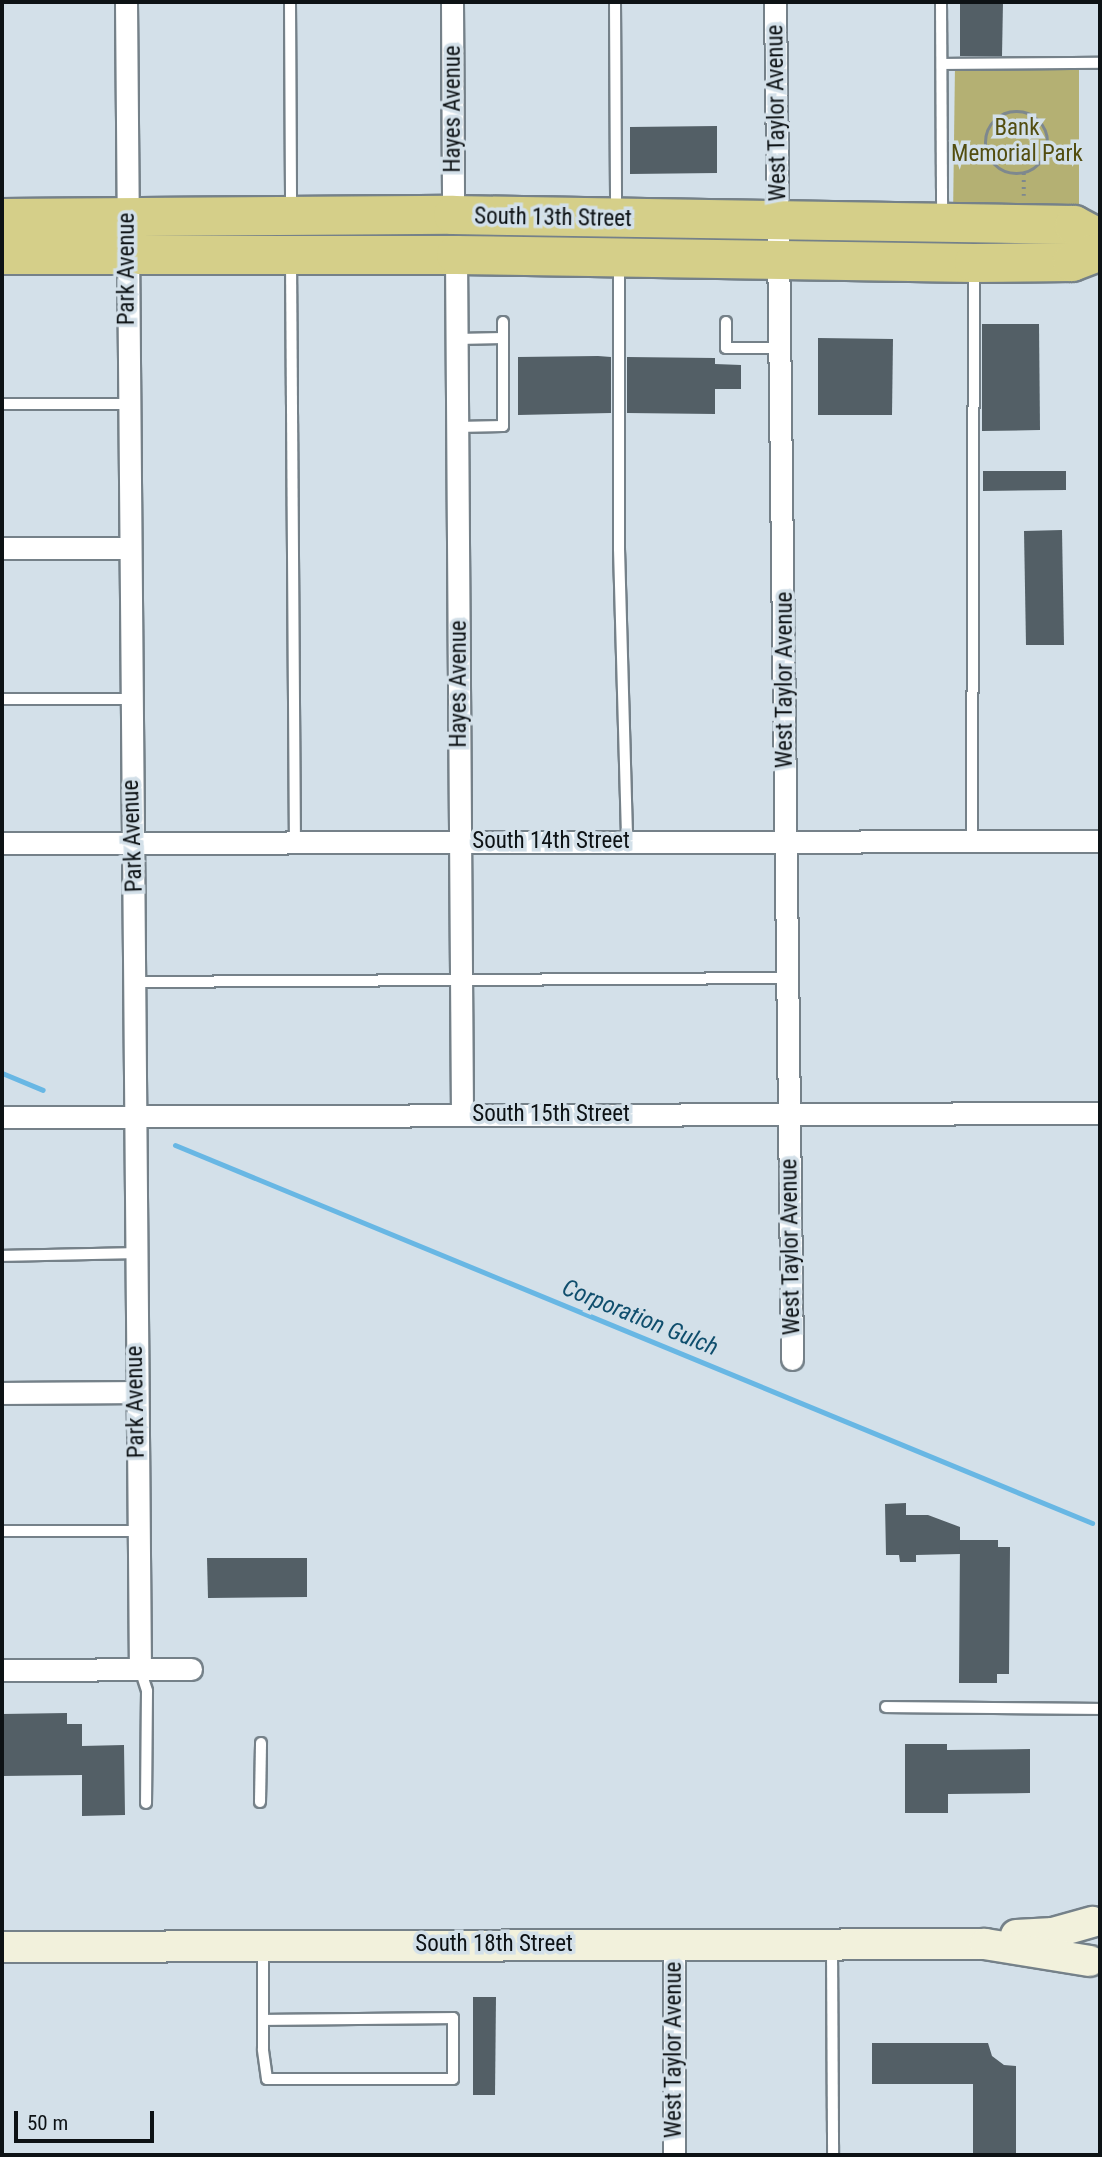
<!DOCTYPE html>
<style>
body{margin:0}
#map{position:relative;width:1102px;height:2157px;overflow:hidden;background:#d3e0e9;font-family:"Roboto Condensed",sans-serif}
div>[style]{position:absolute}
.green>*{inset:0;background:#b4b073}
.stream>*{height:5px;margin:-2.5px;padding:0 2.5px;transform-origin:2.5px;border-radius:2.5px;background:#68b7e4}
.building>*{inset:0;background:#535f66}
.path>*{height:3.5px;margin-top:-1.75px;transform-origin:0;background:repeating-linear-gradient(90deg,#7e888e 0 2px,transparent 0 7px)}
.path>.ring{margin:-1.75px;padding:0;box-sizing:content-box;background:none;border:3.5px solid #7e888e;border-radius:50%}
.roads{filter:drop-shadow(2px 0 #758189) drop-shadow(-2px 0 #758189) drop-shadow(0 2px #758189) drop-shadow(0 -2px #758189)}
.lane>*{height:10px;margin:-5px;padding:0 5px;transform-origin:5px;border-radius:5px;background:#fff}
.street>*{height:21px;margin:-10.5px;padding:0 10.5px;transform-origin:10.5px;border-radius:10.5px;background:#fff}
.secondary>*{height:30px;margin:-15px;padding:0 15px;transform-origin:15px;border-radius:15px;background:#f2f1dc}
.highway>*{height:38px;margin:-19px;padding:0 19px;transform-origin:19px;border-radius:19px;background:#d5cf89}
span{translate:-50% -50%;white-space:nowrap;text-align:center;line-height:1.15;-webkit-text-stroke:7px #d3e0e9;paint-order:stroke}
.street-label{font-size:23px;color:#0d1215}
.park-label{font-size:23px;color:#524d10}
.water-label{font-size:24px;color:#0f4e6d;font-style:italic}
.frame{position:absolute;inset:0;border:4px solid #0d1215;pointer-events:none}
.scale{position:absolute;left:14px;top:2111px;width:140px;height:32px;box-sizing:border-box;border:4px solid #0d1215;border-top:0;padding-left:9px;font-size:21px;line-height:24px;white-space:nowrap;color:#0d1215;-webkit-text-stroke:5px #d3e0e9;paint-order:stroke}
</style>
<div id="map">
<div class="green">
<i style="clip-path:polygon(955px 65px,1079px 69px,1079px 210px,953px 218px)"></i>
</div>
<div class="stream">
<i style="left:2px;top:1073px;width:44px;rotate:22.5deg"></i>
<i style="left:175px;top:1145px;width:992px;rotate:22.4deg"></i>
</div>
<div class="building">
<i style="clip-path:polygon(960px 2px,1003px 2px,1002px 56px,960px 56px)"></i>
<i style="clip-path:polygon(717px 126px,717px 173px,630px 174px,630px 127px)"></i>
<i style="clip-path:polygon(982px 324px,1039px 324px,1040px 430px,982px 431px)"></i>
<i style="clip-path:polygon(818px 338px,893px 339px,892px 415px,818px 415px)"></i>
<i style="clip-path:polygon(598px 356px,611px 357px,611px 413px,518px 415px,518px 357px)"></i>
<i style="clip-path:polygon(627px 357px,715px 358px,715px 364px,741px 365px,741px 389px,715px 389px,715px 414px,627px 413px)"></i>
<i style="clip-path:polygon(983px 471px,1066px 471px,1066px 490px,983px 491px)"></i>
<i style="clip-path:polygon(1062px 530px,1064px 645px,1026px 645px,1024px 531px)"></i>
<i style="clip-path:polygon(906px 1503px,906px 1515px,928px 1515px,960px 1527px,960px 1554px,916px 1555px,916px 1562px,900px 1562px,899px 1555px,886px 1555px,885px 1504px)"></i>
<i style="clip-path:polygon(960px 1540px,998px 1540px,998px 1547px,1010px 1547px,1009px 1674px,997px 1674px,997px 1683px,959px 1683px)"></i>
<i style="clip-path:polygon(207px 1558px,307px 1558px,307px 1597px,208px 1598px)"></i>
<i style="clip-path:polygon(67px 1713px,67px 1724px,82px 1724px,82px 1746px,124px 1745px,125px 1815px,82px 1816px,82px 1775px,2px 1776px,2px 1714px)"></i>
<i style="clip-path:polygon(905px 1744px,947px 1744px,947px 1750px,1030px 1749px,1030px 1793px,948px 1794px,948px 1813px,905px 1813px)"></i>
<i style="clip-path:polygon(473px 1997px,496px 1997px,495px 2095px,473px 2095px)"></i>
<i style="clip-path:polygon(872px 2043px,988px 2043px,992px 2056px,1004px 2065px,1016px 2066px,1016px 2155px,973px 2155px,973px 2084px,872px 2084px)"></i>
</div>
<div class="path">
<i class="ring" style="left:986px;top:112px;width:58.5px;height:58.5px"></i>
<i style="left:1047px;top:152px;width:34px;rotate:-5deg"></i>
<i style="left:968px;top:161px;width:22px;rotate:-8deg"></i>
<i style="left:1024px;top:173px;width:23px;rotate:90deg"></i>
</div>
<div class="roads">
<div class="lane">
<i style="left:290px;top:2px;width:208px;rotate:89.7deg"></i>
<i style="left:615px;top:2px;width:211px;rotate:89.7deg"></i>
<i style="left:941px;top:2px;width:213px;rotate:89.7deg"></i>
<i style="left:942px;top:64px;width:158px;rotate:-0.4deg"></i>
<i style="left:291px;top:261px;width:582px;rotate:89.61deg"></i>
<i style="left:619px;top:263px;width:286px;rotate:90deg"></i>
<i style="left:619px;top:549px;width:292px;rotate:88.4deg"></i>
<i style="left:726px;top:322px;width:26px;rotate:90deg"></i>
<i style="left:726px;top:348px;width:56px"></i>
<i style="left:457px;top:339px;width:46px;rotate:-1.2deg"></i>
<i style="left:2px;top:404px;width:126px"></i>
<i style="left:457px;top:427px;width:46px;rotate:-1.2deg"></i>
<i style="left:503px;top:426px;width:104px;rotate:-90deg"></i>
<i style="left:2px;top:699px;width:129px"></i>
<i style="left:972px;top:841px;width:571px;rotate:-89.8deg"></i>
<i style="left:134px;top:982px;width:655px;rotate:-0.35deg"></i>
<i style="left:2px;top:1256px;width:132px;rotate:-1.3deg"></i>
<i style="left:2px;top:1531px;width:136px"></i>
<i style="left:140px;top:1669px;width:23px;rotate:72deg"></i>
<i style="left:147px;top:1691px;width:112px;rotate:90.5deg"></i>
<i style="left:886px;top:1707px;width:214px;rotate:0.5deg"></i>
<i style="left:260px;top:1802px;width:59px;rotate:-89deg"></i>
<i style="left:832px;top:1947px;width:208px;rotate:89.7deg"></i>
<i style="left:263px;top:2020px;width:190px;rotate:-0.6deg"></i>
<i style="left:453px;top:2018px;width:61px;rotate:90deg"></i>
<i style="left:453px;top:2079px;width:186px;rotate:180deg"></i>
<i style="left:267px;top:2079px;width:30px;rotate:-98deg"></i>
<i style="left:263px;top:2049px;width:102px;rotate:-90deg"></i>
</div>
<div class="street">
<i style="left:126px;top:2px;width:1667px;rotate:89.52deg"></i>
<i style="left:452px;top:2px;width:213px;rotate:89.7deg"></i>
<i style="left:775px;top:2px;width:1357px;rotate:89.28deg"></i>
<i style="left:456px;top:255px;width:859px;rotate:89.6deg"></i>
<i style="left:2px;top:548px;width:125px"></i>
<i style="left:2px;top:843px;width:1098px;rotate:-0.1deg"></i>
<i style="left:2px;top:1117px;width:1098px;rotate:-0.21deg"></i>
<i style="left:2px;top:1393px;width:133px;rotate:-0.4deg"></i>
<i style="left:2px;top:1670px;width:189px;rotate:-0.3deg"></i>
<i style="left:674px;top:2155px;width:211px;rotate:-90deg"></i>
</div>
<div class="secondary">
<i style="left:1016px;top:1935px;width:37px;rotate:-3deg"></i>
<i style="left:1053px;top:1933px;width:41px;rotate:-15.8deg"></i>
<i style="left:2px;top:1947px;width:983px;rotate:-0.17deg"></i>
<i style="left:985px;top:1944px;width:106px;rotate:9.2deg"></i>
</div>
<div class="highway">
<i style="left:2px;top:218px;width:451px;rotate:-0.4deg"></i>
<i style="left:453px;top:215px;width:621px;rotate:0.92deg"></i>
<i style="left:1074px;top:225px;width:30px;rotate:28deg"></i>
<i style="left:2px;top:255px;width:454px"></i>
<i style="left:456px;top:255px;width:518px;rotate:0.88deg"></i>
<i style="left:974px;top:263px;width:98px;rotate:-0.6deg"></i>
<i style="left:1072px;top:262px;width:30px;rotate:-21deg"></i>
</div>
</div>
<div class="street-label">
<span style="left:453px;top:109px;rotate:-90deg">Hayes Avenue</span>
<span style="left:777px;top:113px;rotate:-91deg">West Taylor Avenue</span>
<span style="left:553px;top:218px;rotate:1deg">South 13th Street</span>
<span style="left:127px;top:269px;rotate:-90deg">Park Avenue</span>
<span style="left:785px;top:680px;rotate:-90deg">West Taylor Avenue</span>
<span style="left:459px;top:684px;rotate:-90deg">Hayes Avenue</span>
<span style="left:133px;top:836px;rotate:-92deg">Park Avenue</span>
<span style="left:551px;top:841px">South 14th Street</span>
<span style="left:551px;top:1114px">South 15th Street</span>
<span style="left:791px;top:1247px;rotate:-91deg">West Taylor Avenue</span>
<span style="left:136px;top:1402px;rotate:-91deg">Park Avenue</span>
<span style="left:494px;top:1944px">South 18th Street</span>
<span style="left:674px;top:2050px;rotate:-90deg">West Taylor Avenue</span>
</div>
<div class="park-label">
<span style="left:1017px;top:141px">Bank<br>Memorial Park</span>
</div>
<div class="water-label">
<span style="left:640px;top:1318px;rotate:22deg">Corporation Gulch</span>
</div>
<div class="frame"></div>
<div class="scale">50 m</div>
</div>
